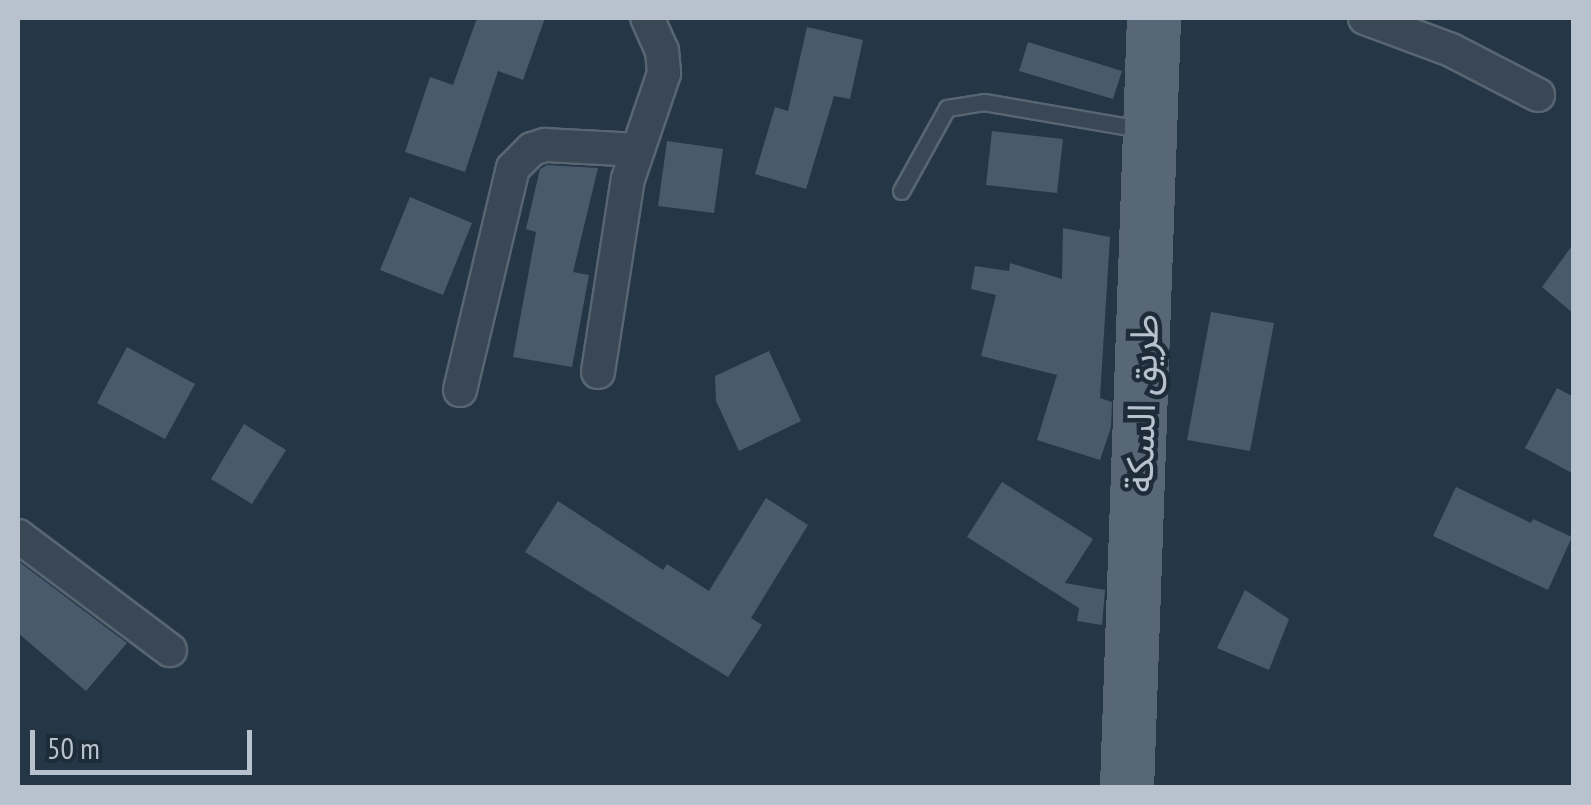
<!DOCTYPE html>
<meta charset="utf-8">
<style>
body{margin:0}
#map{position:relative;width:1591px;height:805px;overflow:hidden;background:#253646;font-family:"PT Sans Narrow","Noto Sans Arabic",sans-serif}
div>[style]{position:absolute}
.building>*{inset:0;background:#495a6c}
.roads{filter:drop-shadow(2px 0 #586572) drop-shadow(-2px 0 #586572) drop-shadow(0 2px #586572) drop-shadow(0 -2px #586572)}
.service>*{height:15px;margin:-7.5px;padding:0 7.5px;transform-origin:7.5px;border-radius:7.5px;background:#3a4755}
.minor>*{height:32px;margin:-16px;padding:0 16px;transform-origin:16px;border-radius:16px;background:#3a4755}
.primary>*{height:50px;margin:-25px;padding:0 25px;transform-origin:25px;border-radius:25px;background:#586775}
span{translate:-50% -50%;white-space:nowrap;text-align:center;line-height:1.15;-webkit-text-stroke:9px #1e2c3a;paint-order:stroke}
.street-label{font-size:38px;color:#b8c2ce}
.frame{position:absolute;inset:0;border:20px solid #b8c2ce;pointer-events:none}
.scale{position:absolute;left:30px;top:730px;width:222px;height:45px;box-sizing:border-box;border:5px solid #b8c2ce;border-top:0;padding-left:12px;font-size:30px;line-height:35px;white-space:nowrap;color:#b8c2ce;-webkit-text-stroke:8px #1e2c3a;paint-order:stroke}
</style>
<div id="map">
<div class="building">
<i style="clip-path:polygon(477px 18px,545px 18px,523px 80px,498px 71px,465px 172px,405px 152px,430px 77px,453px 85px)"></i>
<i style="clip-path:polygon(807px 27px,863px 40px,850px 99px,834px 96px,806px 189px,755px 174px,775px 107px,788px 111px)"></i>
<i style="clip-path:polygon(1028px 42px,1122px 71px,1113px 99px,1019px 71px)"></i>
<i style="clip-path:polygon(992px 131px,1063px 139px,1057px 193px,986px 185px)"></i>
<i style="clip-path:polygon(667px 141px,723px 149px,714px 213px,658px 206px)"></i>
<i style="clip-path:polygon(547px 165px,598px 168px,573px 272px,589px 275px,572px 367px,513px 357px,536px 232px,526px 229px,540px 169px)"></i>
<i style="clip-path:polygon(410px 197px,472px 223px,443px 295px,380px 270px)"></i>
<i style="clip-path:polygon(1063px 228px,1110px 237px,1100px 398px,1112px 402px,1111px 427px,1100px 460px,1037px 440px,1057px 375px,981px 356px,996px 295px,971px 289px,975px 266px,1009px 271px,1010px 263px,1062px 279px)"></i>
<i style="clip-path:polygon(1574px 243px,1574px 314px,1542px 287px)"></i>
<i style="clip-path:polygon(1211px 312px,1274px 323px,1250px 451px,1187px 440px)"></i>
<i style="clip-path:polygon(127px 347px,195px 384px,165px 439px,97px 403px)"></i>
<i style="clip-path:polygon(769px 351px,801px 421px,739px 451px,716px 401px,715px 376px)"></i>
<i style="clip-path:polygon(1557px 388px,1574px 397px,1574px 474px,1525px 448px)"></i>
<i style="clip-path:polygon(244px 424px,286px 450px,252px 504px,211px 479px)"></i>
<i style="clip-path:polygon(1002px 482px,1093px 539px,1065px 583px,1105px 590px,1102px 625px,1077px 621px,1079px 608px,967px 537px)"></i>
<i style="clip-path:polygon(1456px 487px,1531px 523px,1533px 519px,1572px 537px,1548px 590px,1433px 536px)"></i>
<i style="clip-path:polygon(766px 498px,808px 525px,751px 618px,762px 625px,728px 677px,525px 552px,558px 501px,663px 570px,667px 564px,709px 591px)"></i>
<i style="clip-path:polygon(18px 561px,127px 643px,86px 691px,18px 633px)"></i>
<i style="clip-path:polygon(1245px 590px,1289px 619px,1269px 670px,1217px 648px)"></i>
</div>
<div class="roads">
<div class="service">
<i style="left:901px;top:191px;width:95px;rotate:-61deg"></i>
<i style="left:947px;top:108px;width:37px;rotate:-9deg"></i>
<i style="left:984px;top:102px;width:164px;rotate:9.8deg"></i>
</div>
<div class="minor">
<i style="left:1365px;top:18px;width:92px;rotate:20.4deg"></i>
<i style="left:1451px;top:50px;width:98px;rotate:27.3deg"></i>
<i style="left:598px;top:372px;width:195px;rotate:-81.2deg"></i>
<i style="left:628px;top:179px;width:112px;rotate:-71.2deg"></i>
<i style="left:664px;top:73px;width:22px;rotate:-95deg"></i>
<i style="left:662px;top:51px;width:36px;rotate:-114deg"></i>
<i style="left:460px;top:390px;width:228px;rotate:-76.6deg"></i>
<i style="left:513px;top:168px;width:27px;rotate:-45deg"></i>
<i style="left:532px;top:149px;width:14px;rotate:-17deg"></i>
<i style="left:545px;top:145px;width:92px;rotate:3.1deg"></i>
<i style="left:18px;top:536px;width:190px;rotate:36.9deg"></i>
</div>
<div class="primary">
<i style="left:1127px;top:788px;width:770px;rotate:-87.99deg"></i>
</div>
</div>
<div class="street-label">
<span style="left:1141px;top:403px;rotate:-88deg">طريق السكة</span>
</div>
<div class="frame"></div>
<div class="scale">50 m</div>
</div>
